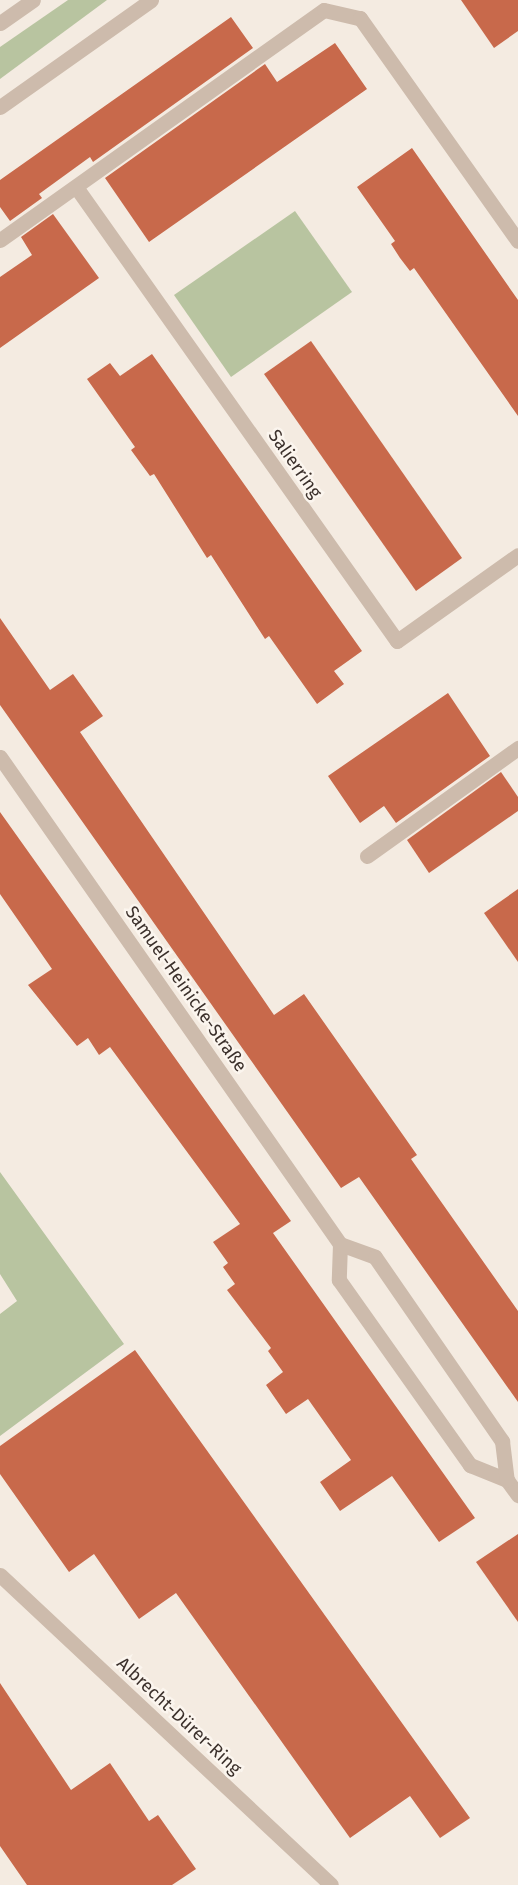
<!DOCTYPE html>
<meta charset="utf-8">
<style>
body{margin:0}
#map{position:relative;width:518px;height:1885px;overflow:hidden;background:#f4ebe1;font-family:"Fira Sans",sans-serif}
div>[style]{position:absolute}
.green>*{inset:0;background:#b8c4a0}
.building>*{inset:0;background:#c8694b}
.minor>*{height:15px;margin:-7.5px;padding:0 7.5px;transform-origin:7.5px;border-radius:7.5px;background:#cdbbac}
span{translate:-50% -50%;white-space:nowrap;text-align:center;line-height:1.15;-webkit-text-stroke:5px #fbf5ee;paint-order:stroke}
.street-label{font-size:18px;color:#3b302b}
</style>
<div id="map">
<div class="green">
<i style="clip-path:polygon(68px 0,107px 0,0 79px,0 47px)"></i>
<i style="clip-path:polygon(295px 211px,352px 292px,231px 377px,174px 295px)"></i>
<i style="clip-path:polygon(0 1172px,124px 1344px,0 1436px,0 1314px,17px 1301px,0 1274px)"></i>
</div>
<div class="building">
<i style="clip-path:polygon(461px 0,518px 0,518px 31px,494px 48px)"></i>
<i style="clip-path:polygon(231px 17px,253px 48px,93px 162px,90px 157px,39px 194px,42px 198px,10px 221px,0 207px,0 180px)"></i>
<i style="clip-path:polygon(335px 43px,367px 89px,149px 242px,105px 178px,265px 64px,277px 82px)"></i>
<i style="clip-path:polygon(412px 148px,518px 300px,518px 416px,414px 268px,410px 271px,400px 258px,391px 244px,395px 241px,357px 187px)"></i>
<i style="clip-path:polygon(53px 214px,99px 278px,0 348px,0 277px,32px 255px,21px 237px)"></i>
<i style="clip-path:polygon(311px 341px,462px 558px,416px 591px,264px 374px)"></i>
<i style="clip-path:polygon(152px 354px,362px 651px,334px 671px,344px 684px,317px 704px,269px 636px,265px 639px,211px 555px,207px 558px,154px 474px,150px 476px,131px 450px,135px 447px,87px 379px,110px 363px,120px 376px)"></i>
<i style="clip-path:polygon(0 618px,50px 690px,73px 674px,103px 716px,80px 732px,274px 1015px,304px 994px,417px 1155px,411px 1159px,518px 1311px,518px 1402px,359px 1177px,341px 1188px,0 705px)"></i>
<i style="clip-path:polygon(448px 693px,490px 756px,396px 823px,384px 806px,360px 823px,328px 776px)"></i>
<i style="clip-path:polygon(501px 772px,518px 797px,518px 811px,429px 873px,407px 840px)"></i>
<i style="clip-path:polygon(0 812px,291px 1221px,273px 1233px,475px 1518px,439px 1542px,392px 1476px,340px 1511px,320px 1482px,351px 1460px,308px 1399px,286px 1414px,266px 1385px,283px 1372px,268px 1351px,271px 1348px,227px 1290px,235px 1284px,223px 1267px,228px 1263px,213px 1242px,240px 1224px,110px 1047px,99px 1055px,88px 1038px,77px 1046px,28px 985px,52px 969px,0 894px)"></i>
<i style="clip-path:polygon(518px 889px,518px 962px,484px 913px)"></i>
<i style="clip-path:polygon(135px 1350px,470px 1818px,440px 1838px,410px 1796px,350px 1838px,176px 1593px,139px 1619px,94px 1554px,69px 1572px,0 1474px,0 1446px)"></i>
<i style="clip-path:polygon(518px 1534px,518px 1622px,476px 1562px)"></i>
<i style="clip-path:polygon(0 1683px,71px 1790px,110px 1763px,149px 1821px,158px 1815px,196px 1869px,172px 1885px,27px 1885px,0 1846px)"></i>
</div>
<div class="minor">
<i style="left:0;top:23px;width:40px;rotate:-34.9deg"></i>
<i style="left:0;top:107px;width:185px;rotate:-35.3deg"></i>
<i style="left:76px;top:187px;width:556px;rotate:54.74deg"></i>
<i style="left:397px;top:641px;width:148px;rotate:-35.4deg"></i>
<i style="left:0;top:240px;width:397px;rotate:-35.4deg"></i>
<i style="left:324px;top:10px;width:37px;rotate:13deg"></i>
<i style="left:360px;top:18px;width:273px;rotate:54.7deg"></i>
<i style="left:0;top:757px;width:594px;rotate:55.08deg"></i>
<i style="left:340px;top:1244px;width:36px;rotate:92deg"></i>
<i style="left:339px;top:1280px;width:227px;rotate:54.7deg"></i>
<i style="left:470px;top:1465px;width:40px;rotate:22deg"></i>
<i style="left:507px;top:1480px;width:19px;rotate:54deg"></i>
<i style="left:367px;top:856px;width:186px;rotate:-35.6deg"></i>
<i style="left:340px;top:1244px;width:37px;rotate:20deg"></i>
<i style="left:375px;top:1257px;width:224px;rotate:55.4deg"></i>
<i style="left:502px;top:1441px;width:39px;rotate:83deg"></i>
<i style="left:0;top:1575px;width:453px;rotate:43.1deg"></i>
</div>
<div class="street-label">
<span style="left:295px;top:464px;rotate:55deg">Salierring</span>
<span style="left:186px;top:989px;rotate:55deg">Samuel-Heinicke-Straße</span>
<span style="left:179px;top:1716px;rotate:43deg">Albrecht-Dürer-Ring</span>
</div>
</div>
